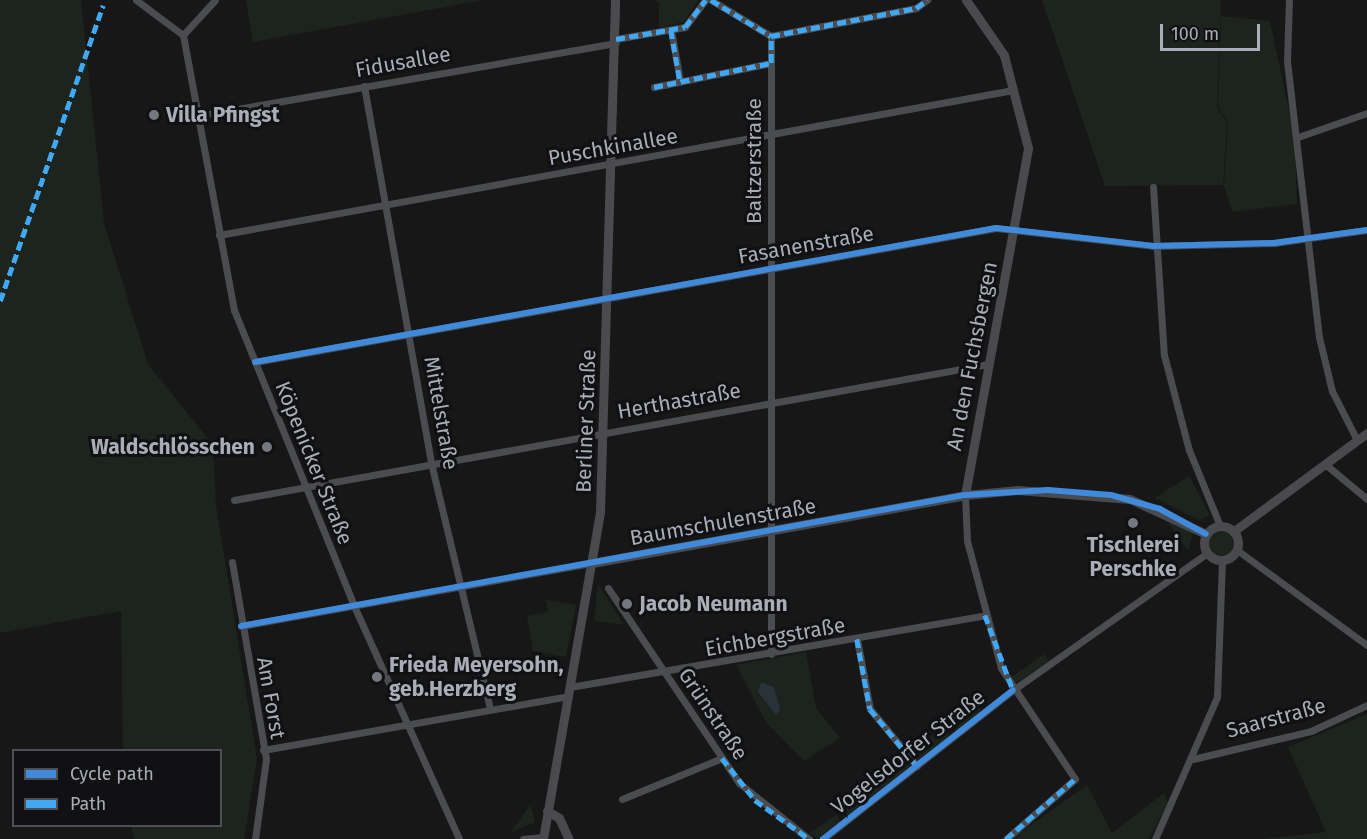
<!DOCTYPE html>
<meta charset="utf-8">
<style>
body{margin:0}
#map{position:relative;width:1367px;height:839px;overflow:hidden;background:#171717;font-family:"Fira Sans",sans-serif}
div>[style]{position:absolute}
.green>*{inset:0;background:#1d241e}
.round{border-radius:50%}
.water>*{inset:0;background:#2a3239}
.street>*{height:7px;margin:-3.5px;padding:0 3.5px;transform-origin:3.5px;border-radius:3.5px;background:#4b4c50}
.secondary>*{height:9px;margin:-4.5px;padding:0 4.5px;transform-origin:4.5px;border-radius:4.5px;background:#4a4a4e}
.secondary>.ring{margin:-4.5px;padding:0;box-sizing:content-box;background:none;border:9px solid #4a4a4e;border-radius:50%}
.tram>*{height:1.5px;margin:-0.75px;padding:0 0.75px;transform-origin:0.75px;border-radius:0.75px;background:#4b4c4f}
.quiet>*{height:4.5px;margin-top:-2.25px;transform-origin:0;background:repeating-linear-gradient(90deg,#3fa9f5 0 9px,transparent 0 13.5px)}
.cycleway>*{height:6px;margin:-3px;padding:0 3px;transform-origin:3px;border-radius:3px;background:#408adc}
.dots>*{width:16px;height:16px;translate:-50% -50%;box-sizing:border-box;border:3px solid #111113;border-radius:50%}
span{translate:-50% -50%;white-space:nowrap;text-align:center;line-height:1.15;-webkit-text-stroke:6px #111113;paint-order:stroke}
.street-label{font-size:21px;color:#a8adb8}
.poi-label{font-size:21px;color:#a8adb8;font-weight:700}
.left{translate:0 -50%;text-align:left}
.right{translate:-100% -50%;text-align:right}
.legend{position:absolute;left:12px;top:749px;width:210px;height:78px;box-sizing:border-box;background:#111113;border:2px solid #4d4f55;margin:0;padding:8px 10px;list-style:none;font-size:18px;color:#a8adb8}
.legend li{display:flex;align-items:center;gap:12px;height:30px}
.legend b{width:30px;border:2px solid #4d4f55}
.scale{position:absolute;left:1160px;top:24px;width:100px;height:27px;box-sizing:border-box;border:3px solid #a8adb8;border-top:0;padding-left:8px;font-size:18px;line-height:21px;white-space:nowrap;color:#a8adb8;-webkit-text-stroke:4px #111113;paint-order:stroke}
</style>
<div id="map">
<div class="green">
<i style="clip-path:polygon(0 0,81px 0,104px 223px,148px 364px,213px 445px,216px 505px,257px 759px,244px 839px,134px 839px,131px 826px,220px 826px,220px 750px,123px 750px,121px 611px,0 633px)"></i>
<i style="clip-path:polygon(246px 0,483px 0,253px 42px)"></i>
<i style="clip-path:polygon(699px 0,684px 22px,659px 28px,659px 2px,653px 0)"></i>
<i style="clip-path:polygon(1042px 0,1221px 0,1217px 107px,1227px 123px,1223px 185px,1105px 186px)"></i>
<i style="clip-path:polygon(1221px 16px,1270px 21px,1295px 139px,1297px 204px,1232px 212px,1224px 186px,1228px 123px,1218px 106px)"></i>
<i style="clip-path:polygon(1189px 476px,1210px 515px,1199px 520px,1155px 498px)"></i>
<i style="clip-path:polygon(1171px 521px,1193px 533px,1188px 551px,1168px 523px)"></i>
<i class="round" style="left:1208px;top:530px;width:26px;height:26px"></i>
<i style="clip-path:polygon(598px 584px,624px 625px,594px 621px)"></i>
<i style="clip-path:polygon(546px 600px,576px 605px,566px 657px,533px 651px,527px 616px,548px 612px)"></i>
<i style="clip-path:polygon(806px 652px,816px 708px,840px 738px,804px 761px,766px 722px,736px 665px)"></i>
<i style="clip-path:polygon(1044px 654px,1049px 661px,1016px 683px,1010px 678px)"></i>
<i style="clip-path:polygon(975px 702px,981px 711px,957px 731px,950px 721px)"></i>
<i style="clip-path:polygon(1367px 714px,1367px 839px,1262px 839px,1326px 832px,1288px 747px)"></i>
<i style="clip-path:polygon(943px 727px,950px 736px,918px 762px,911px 753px)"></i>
<i style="clip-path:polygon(905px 758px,911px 766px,845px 819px,838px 811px)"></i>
<i style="clip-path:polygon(1087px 785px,1112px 833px,1164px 793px,1168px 803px,1149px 839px,1011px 839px)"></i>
<i style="clip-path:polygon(531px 805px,535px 822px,510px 833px,526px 811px)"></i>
<i style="clip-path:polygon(836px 815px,841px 822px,818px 839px,810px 833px)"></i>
</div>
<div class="water">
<i style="clip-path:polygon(761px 682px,774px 687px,780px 710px,776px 715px,758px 692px)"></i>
</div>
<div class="street">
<i style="left:136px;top:0;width:59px;rotate:36.7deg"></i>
<i style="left:183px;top:35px;width:280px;rotate:79.5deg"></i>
<i style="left:234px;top:310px;width:319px;rotate:67.9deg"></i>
<i style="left:354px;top:606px;width:256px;rotate:65.7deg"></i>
<i style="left:711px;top:0;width:70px;rotate:31deg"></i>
<i style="left:771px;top:36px;width:148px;rotate:-10.9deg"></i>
<i style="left:916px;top:8px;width:14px;rotate:-36deg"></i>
<i style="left:1289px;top:0;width:61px;rotate:91.9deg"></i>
<i style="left:1287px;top:61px;width:278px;rotate:83.4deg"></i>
<i style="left:1319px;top:337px;width:56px;rotate:76.5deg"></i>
<i style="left:1332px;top:391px;width:55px;rotate:63deg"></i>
<i style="left:671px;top:30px;width:52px;rotate:80deg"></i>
<i style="left:183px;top:35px;width:47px;rotate:-47.6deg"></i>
<i style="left:771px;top:36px;width:618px;rotate:90deg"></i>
<i style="left:616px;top:39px;width:70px;rotate:-9.9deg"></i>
<i style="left:685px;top:27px;width:34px;rotate:-53deg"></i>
<i style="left:364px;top:86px;width:383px;rotate:79.9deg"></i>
<i style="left:431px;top:463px;width:252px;rotate:76.5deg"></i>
<i style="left:654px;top:87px;width:119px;rotate:-11.6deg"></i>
<i style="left:197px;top:116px;width:425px;rotate:-9.9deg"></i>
<i style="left:1298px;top:137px;width:73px;rotate:-19.2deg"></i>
<i style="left:1153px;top:187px;width:168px;rotate:86.3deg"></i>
<i style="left:1164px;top:355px;width:98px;rotate:75.3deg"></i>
<i style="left:1189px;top:450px;width:82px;rotate:67.8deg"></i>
<i style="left:219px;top:235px;width:807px;rotate:-10.35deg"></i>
<i style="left:255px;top:362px;width:753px;rotate:-10.25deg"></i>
<i style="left:996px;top:228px;width:158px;rotate:6.5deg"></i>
<i style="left:1153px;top:246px;width:121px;rotate:-1.4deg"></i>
<i style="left:1274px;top:243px;width:94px;rotate:-8deg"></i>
<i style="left:1325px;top:464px;width:55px;rotate:39.8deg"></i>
<i style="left:965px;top:495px;width:46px;rotate:87.5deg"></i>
<i style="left:967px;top:541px;width:131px;rotate:75deg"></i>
<i style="left:1001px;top:668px;width:133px;rotate:56.3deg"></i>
<i style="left:1075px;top:779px;width:91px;rotate:139deg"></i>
<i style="left:234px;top:500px;width:766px;rotate:-10.22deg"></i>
<i style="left:1237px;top:550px;width:161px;rotate:36.2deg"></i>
<i style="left:232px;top:562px;width:200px;rotate:80.2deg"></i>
<i style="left:266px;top:759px;width:81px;rotate:97.8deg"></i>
<i style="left:608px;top:588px;width:235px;rotate:56.1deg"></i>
<i style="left:739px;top:783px;width:90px;rotate:38.7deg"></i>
<i style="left:241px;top:626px;width:357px;rotate:-10.2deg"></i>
<i style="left:857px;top:639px;width:71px;rotate:79.5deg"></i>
<i style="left:870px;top:709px;width:74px;rotate:50.5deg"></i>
<i style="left:570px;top:687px;width:421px;rotate:-9.8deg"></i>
<i style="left:263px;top:750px;width:310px;rotate:-10deg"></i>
<i style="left:1193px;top:759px;width:121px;rotate:-13.3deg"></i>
<i style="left:1311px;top:731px;width:62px;rotate:-24.9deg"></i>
<i style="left:622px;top:799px;width:108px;rotate:-22.3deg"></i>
<i style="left:523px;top:839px;width:20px;rotate:-6deg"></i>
<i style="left:823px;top:839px;width:241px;rotate:-38.1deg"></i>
<i style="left:1013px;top:690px;width:237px;rotate:-35.2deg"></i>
<i style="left:1155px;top:839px;width:155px;rotate:-66.4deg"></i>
<i style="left:1217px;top:697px;width:136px;rotate:-87.9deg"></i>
</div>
<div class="secondary">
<i style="left:965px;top:495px;width:353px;rotate:-79.7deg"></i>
<i style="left:1028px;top:148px;width:96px;rotate:-104.5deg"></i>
<i style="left:1004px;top:55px;width:67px;rotate:-124.6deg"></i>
<i class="ring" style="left:1204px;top:526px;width:25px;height:25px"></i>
<i style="left:1234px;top:531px;width:165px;rotate:-36.4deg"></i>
<i style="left:592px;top:563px;width:379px;rotate:-10.3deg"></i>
<i style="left:965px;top:495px;width:53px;rotate:-5.4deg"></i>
<i style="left:1018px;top:490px;width:112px;rotate:4.6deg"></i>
<i style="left:1130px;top:499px;width:84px;rotate:24.7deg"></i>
<i style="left:547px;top:811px;width:14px;rotate:30deg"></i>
<i style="left:559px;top:818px;width:23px;rotate:65deg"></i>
<i style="left:543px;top:839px;width:332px;rotate:-80.1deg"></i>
<i style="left:600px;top:512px;width:512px;rotate:-88.32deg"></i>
</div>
<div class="tram">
<i style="left:545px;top:839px;width:330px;rotate:-80.1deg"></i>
<i style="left:602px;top:514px;width:514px;rotate:-88.11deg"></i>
</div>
<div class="quiet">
<i style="left:711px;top:0;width:70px;rotate:31deg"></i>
<i style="left:771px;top:36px;width:148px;rotate:-10.9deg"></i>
<i style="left:916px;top:8px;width:14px;rotate:-36deg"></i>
<i style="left:671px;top:30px;width:52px;rotate:80deg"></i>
<i style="left:616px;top:39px;width:70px;rotate:-9.9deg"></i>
<i style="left:685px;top:27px;width:34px;rotate:-53deg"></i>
<i style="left:654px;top:87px;width:119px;rotate:-11.6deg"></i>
<i style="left:771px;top:63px;width:27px;rotate:-90deg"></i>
<i style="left:0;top:301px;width:313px;rotate:-70.8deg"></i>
<i style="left:985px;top:615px;width:80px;rotate:69.5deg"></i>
<i style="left:857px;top:639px;width:71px;rotate:79.5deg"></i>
<i style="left:870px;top:709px;width:74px;rotate:50.5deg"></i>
<i style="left:722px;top:758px;width:53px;rotate:51.8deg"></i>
<i style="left:755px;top:800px;width:67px;rotate:35.8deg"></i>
<i style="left:1006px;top:839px;width:91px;rotate:-41deg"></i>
</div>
<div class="cycleway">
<i style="left:255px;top:362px;width:753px;rotate:-10.25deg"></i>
<i style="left:996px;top:228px;width:158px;rotate:6.5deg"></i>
<i style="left:1153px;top:246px;width:121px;rotate:-1.4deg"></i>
<i style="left:1274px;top:243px;width:94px;rotate:-8deg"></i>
<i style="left:241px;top:626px;width:736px;rotate:-10.26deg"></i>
<i style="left:965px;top:495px;width:83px;rotate:-3.4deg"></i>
<i style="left:1048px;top:490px;width:63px;rotate:4.5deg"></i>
<i style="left:1111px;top:495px;width:51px;rotate:15.9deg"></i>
<i style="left:1160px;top:509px;width:52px;rotate:28.5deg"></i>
<i style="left:823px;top:839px;width:241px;rotate:-38.1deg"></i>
</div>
<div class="dots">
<i style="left:154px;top:115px;background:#757880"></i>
<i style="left:267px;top:447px;background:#757880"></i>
<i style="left:1133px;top:523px;background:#757880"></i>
<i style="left:627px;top:604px;background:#757880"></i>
<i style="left:377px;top:677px;background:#757880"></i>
</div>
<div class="street-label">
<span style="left:403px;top:62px;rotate:-10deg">Fidusallee</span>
<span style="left:613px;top:147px;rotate:-10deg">Puschkinallee</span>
<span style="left:754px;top:161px;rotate:-90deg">Baltzerstraße</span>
<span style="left:806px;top:245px;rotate:-10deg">Fasanenstraße</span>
<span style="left:972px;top:356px;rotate:-79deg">An den Fuchsbergen</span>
<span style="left:679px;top:401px;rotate:-10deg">Herthastraße</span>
<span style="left:441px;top:413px;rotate:80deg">Mittelstraße</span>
<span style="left:586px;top:421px;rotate:-88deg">Berliner Straße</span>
<span style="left:314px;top:463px;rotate:68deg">Köpenicker Straße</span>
<span style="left:723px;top:522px;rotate:-10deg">Baumschulenstraße</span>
<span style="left:775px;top:637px;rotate:-10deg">Eichbergstraße</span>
<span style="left:271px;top:698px;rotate:80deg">Am Forst</span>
<span style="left:713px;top:714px;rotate:56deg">Grünstraße</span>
<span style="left:1276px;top:718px;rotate:-15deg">Saarstraße</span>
<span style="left:908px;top:752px;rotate:-38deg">Vogelsdorfer Straße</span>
</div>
<div class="poi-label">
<span class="left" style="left:166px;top:115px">Villa Pfingst</span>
<span class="right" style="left:255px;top:447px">Waldschlösschen</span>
<span style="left:1133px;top:557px">Tischlerei<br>Perschke</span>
<span class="left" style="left:639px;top:604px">Jacob Neumann</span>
<span class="left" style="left:389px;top:677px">Frieda Meyersohn,<br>geb.Herzberg</span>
</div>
<ul class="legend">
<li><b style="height:8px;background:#408adc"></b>Cycle path</li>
<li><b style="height:8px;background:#3fa9f5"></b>Path</li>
</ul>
<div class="scale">100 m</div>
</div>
